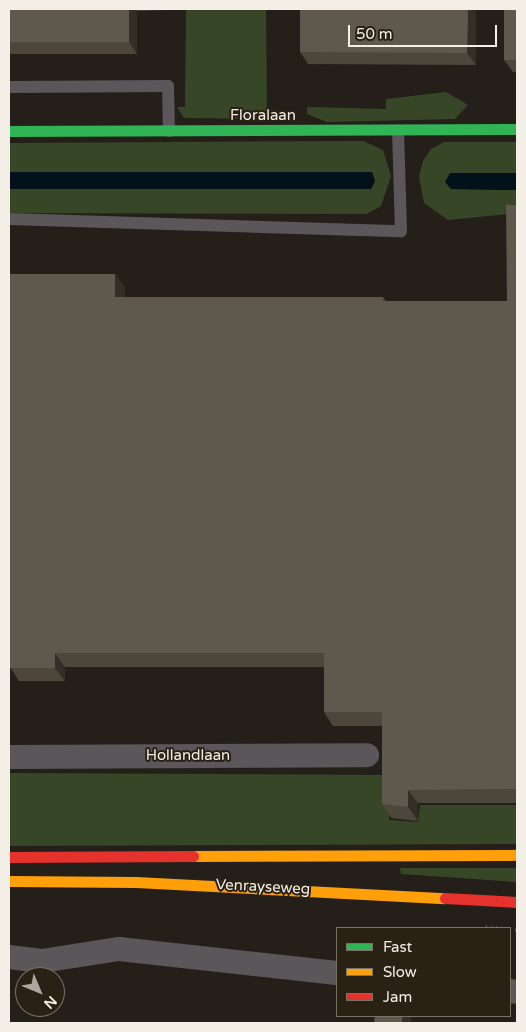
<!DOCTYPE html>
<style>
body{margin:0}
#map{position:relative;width:526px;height:1032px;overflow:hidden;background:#242019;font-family:"Varela Round",sans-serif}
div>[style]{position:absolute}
.green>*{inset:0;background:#384628}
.water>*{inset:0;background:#03111a}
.path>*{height:3px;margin-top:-1.5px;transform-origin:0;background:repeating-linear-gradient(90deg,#605c5b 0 1px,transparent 0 5px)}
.lane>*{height:12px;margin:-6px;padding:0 6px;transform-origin:6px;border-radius:6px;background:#5a565a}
.street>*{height:24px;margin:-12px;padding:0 12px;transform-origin:12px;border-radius:12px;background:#5a565a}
.fast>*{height:11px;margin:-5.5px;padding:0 5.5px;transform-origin:5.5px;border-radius:5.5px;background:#30b455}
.slow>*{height:11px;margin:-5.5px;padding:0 5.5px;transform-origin:5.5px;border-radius:5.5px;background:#ff9f0a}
.jam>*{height:11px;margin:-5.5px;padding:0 5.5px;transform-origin:5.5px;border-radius:5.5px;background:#e5322d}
.wall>*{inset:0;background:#4c463b}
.shaded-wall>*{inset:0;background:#342f26}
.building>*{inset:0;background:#5e584d}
span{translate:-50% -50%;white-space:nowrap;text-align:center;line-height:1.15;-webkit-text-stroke:4px #292114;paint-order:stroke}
.street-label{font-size:15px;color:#f4efe6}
.frame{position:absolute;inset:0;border:10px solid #f4efe6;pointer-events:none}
.legend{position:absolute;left:336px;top:927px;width:175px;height:90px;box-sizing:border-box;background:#292114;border:1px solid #7a7368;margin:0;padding:6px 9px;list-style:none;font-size:15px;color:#f4efe6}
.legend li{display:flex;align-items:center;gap:10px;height:25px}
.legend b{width:25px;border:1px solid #7a7368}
.north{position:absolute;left:15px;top:967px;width:50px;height:50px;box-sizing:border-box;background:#292114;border:1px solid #7a7368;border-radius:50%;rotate:135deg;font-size:14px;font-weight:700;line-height:20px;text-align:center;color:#f4efe6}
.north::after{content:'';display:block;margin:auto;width:18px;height:22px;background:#aba79e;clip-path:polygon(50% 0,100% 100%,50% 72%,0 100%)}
.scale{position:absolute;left:348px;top:25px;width:149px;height:22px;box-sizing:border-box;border:2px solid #f4efe6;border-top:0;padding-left:6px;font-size:15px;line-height:18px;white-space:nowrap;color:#f4efe6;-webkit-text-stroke:4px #292114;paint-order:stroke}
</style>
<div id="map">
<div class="green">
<i style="clip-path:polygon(186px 9px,266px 9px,267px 119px,184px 118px,177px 107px,185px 107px)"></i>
<i style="clip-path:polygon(446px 92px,468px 105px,455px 119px,327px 122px,307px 114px,307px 107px,386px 109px,386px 99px)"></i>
<i style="clip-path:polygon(363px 141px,383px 150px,391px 176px,381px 206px,367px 214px,9px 213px,9px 189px,371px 189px,375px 181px,372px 172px,9px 172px,9px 143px)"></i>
<i style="clip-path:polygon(444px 142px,517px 142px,517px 173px,450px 173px,451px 189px,517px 190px,517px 213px,448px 220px,424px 203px,419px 177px,423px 161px,431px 149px)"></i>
<i style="clip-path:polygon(9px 773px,387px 775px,389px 820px,418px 822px,420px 805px,517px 805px,517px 844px,9px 846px)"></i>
<i style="clip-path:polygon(400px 868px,517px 868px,517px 882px,401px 874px)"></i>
</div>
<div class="water">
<i style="clip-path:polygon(9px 172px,372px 172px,375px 181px,371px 189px,9px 189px)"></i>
<i style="clip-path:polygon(450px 173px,517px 173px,517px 190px,451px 189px,445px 182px)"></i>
</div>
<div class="path">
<i style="left:486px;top:926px;width:20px;rotate:6deg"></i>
<i style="left:510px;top:929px;width:7px;rotate:8deg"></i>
</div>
<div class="lane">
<i style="left:9px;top:87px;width:159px;rotate:-0.4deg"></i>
<i style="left:168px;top:86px;width:45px;rotate:88.7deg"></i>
<i style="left:9px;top:219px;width:392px;rotate:1.8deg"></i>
<i style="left:401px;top:231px;width:100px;rotate:-91.7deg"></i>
</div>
<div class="street">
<i style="left:9px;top:757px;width:358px;rotate:-0.3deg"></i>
<i style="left:9px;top:957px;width:33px;rotate:7deg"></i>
<i style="left:42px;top:961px;width:78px;rotate:-8.9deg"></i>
<i style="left:119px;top:949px;width:219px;rotate:6.3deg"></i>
<i style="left:510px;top:991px;width:7px;rotate:8deg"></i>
</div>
<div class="fast">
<i style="left:9px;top:131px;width:508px;rotate:-0.23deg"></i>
</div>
<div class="slow">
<i style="left:193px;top:856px;width:324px;rotate:-0.2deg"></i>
<i style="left:9px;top:881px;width:127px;rotate:0.5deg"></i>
<i style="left:136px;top:882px;width:309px;rotate:3deg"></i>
</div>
<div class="jam">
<i style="left:9px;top:857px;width:184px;rotate:-0.3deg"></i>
<i style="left:445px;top:898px;width:72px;rotate:3.2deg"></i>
</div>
<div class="wall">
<i style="clip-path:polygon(9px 9px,169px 9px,169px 10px,137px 11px,137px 54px,9px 54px)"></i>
<i style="clip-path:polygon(476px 9px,476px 65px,308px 64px,300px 52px)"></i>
<i style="clip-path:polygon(517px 9px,517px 72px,513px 72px,504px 60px)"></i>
<i style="clip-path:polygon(517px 205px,517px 803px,418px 803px,418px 821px,391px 818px,382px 804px,382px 726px,333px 726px,324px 712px,324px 667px,65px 667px,65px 681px,19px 681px,10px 667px,9px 667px,9px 274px,115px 274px,125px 288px,125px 297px,383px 297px,386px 301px,507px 301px)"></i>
</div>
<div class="shaded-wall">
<i style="clip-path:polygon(129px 9px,136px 9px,137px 11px,137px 54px,129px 42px)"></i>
<i style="clip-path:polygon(468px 9px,476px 9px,476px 65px,467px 53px)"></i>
<i style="clip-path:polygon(115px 274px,125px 288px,125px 310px,115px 297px)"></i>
<i style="clip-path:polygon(55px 653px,65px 667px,65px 681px,55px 668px)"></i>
<i style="clip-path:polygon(408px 790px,418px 803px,418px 821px,408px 807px)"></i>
<i style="clip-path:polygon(402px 1016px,411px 1016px,411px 1023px,402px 1023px)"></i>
</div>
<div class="building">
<i style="clip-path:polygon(9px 9px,129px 9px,129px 42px,9px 42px)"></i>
<i style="clip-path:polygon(300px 9px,468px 9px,467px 53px,300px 52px)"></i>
<i style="clip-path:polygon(504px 9px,517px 9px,517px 60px,504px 60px)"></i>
<i style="clip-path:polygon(506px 205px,517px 205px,517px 789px,408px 790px,408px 807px,382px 804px,382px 712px,324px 712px,324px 653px,55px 653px,55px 668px,10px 668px,10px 653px,9px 653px,9px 274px,115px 274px,115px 297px,383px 297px,383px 301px,507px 301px)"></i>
<i style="clip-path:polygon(375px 1016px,402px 1016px,402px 1023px,374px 1023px)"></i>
</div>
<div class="street-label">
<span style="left:263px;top:116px">Floralaan</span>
<span style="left:188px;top:756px">Hollandlaan</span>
<span style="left:263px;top:887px;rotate:3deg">Venrayseweg</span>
</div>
<div class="frame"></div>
<ul class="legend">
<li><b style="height:6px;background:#30b455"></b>Fast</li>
<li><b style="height:6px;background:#ff9f0a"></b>Slow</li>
<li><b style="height:6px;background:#e5322d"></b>Jam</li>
</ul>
<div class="north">N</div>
<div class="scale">50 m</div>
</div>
